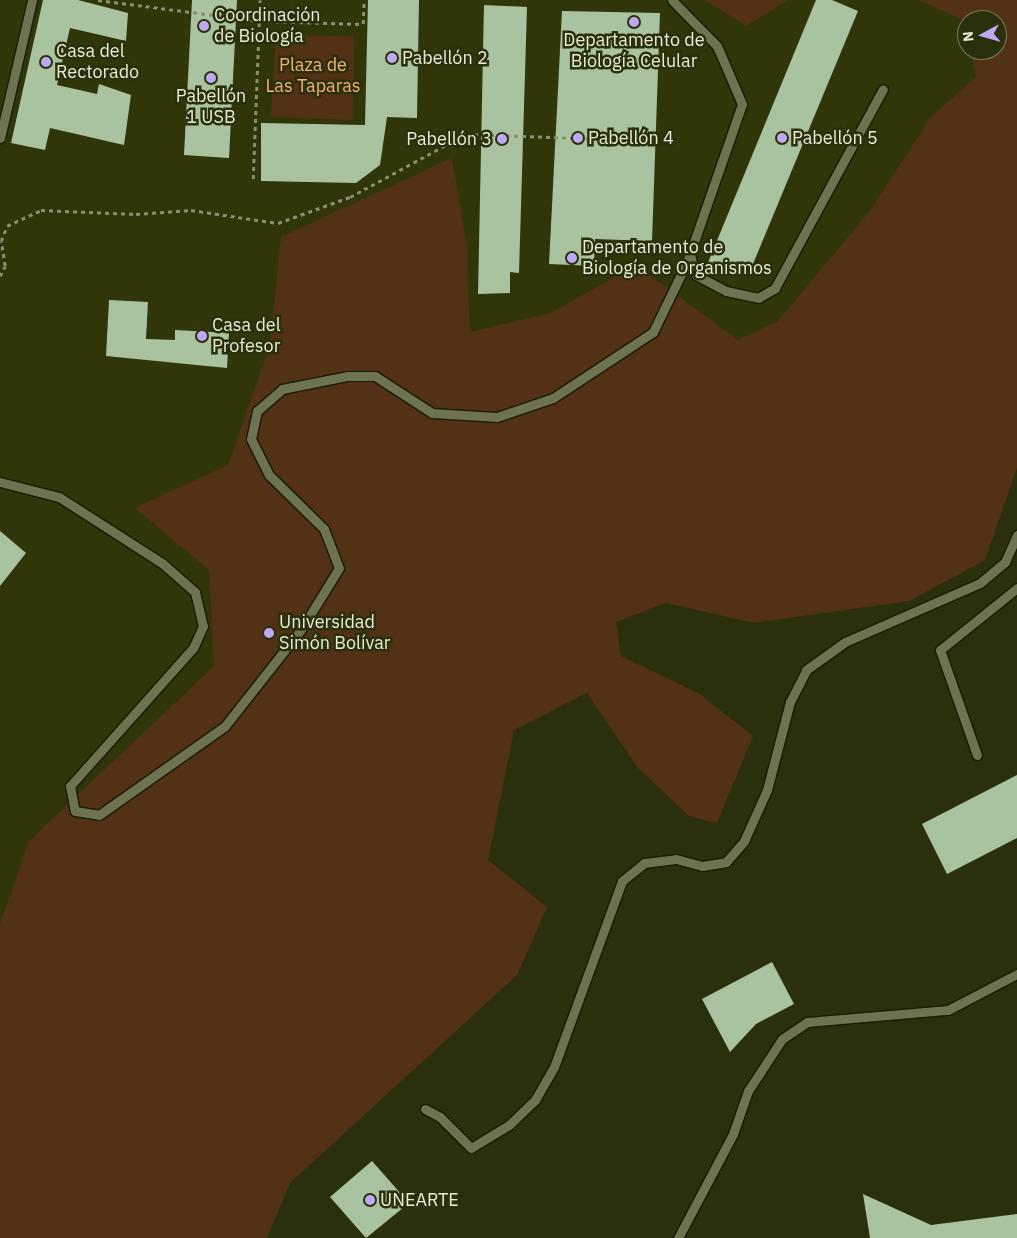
<!DOCTYPE html>
<meta charset="utf-8">
<style>
body{margin:0}
#map{position:relative;width:1017px;height:1238px;overflow:hidden;background:#2b300c;font-family:"IBM Plex Sans",sans-serif}
div>[style]{position:absolute}
.built>*{inset:0;background:#303608}
.green>*{inset:0;background:#523115}
.building>*{inset:0;background:#a9c3a0}
.path>*{height:2.5px;margin-top:-1.25px;transform-origin:0;background:repeating-linear-gradient(90deg,#8a8f73 0 4px,transparent 0 8px)}
.roads{filter:drop-shadow(1px 0 #141800) drop-shadow(-1px 0 #141800) drop-shadow(0 1px #141800) drop-shadow(0 -1px #141800)}
.lane>*{height:9px;margin:-4.5px;padding:0 4.5px;transform-origin:4.5px;border-radius:4.5px;background:#6c734e}
.dots>*{width:14px;height:14px;translate:-50% -50%;box-sizing:border-box;border:2px solid #2b300c;border-radius:50%}
span{translate:-50% -50%;white-space:nowrap;text-align:center;line-height:1.15;-webkit-text-stroke:5px #2b300c;paint-order:stroke}
.poi-label{font-size:18px;color:#e7ecd7}
.left{translate:0 -50%;text-align:left}
.right{translate:-100% -50%;text-align:right}
.park-label{font-size:18px;color:#f8ae76}
.north{position:absolute;left:957px;top:10px;width:50px;height:50px;box-sizing:border-box;background:#2b300c;border:1px solid #767b5d;border-radius:50%;rotate:264deg;font-size:14px;font-weight:700;line-height:20px;text-align:center;color:#e7ecd7}
.north::after{content:'';display:block;margin:auto;width:18px;height:22px;background:#bfa9f4;clip-path:polygon(50% 0,100% 100%,50% 72%,0 100%)}
</style>
<div id="map">
<div class="built">
<i style="clip-path:polygon(evenodd,0 0,1017px 0,1017px 324px,672px 495px,0 1238px,0 0,967px 20px,997px 20px,997px 50px,967px 50px,967px 20px)"></i>
</div>
<div class="green">
<i style="clip-path:polygon(705px 0,788px 0,746px 26px)"></i>
<i style="clip-path:polygon(919px 0,1017px 0,1017px 468px,985px 560px,909px 601px,754px 623px,666px 603px,616px 622px,621px 656px,700px 694px,753px 736px,717px 823px,689px 816px,638px 768px,587px 693px,514px 730px,488px 860px,547px 907px,517px 975px,290px 1183px,267px 1238px,0 1238px,0 924px,29px 841px,214px 666px,209px 570px,135px 508px,228px 465px,270px 345px,281px 237px,452px 158px,467px 247px,470px 332px,551px 313px,636px 265px,738px 340px,778px 321px,869px 212px,931px 117px,976px 77px,971px 50px,997px 50px,997px 20px,967px 22px)"></i>
<i style="clip-path:polygon(276px 35px,354px 36px,353px 120px,271px 117px)"></i>
</div>
<div class="building">
<i style="clip-path:polygon(43px 0,78px 0,128px 13px,126px 41px,70px 28px,57px 85px,97px 94px,99px 84px,131px 95px,124px 145px,50px 128px,45px 150px,11px 143px)"></i>
<i style="clip-path:polygon(192px 0,237px 0,229px 158px,184px 155px)"></i>
<i style="clip-path:polygon(368px 0,419px 0,417px 118px,387px 117px,380px 165px,356px 183px,261px 181px,261px 123px,365px 125px)"></i>
<i style="clip-path:polygon(816px 0,832px 0,858px 11px,748px 276px,707px 265px)"></i>
<i style="clip-path:polygon(484px 5px,527px 7px,519px 273px,510px 272px,510px 293px,478px 294px)"></i>
<i style="clip-path:polygon(562px 11px,660px 13px,652px 241px,595px 239px,594px 266px,549px 264px)"></i>
<i style="clip-path:polygon(109px 300px,148px 302px,146px 339px,175px 340px,175px 330px,229px 333px,227px 368px,106px 356px)"></i>
<i style="clip-path:polygon(0 531px,26px 553px,0 586px)"></i>
<i style="clip-path:polygon(1017px 775px,1017px 838px,947px 874px,922px 824px)"></i>
<i style="clip-path:polygon(772px 962px,794px 1004px,756px 1024px,730px 1052px,702px 999px)"></i>
<i style="clip-path:polygon(372px 1161px,409px 1203px,366px 1238px,330px 1197px)"></i>
<i style="clip-path:polygon(863px 1194px,931px 1225px,1017px 1214px,1017px 1238px,870px 1238px)"></i>
</div>
<div class="path">
<i style="left:98px;top:0;width:162px;rotate:7.4deg"></i>
<i style="left:259px;top:21px;width:104px;rotate:1.7deg"></i>
<i style="left:363px;top:24px;width:24px;rotate:-88deg"></i>
<i style="left:253px;top:179px;width:179px;rotate:-87.8deg"></i>
<i style="left:0;top:276px;width:11px;rotate:-63deg"></i>
<i style="left:5px;top:266px;width:25px;rotate:-99deg"></i>
<i style="left:1px;top:241px;width:16px;rotate:-68deg"></i>
<i style="left:7px;top:226px;width:38px;rotate:-25deg"></i>
<i style="left:41px;top:210px;width:95px;rotate:2.4deg"></i>
<i style="left:136px;top:214px;width:55px;rotate:-4.2deg"></i>
<i style="left:191px;top:210px;width:88px;rotate:8.5deg"></i>
<i style="left:278px;top:223px;width:77px;rotate:-19.9deg"></i>
<i style="left:350px;top:197px;width:132px;rotate:-28.5deg"></i>
<i style="left:466px;top:134px;width:140px;rotate:2deg"></i>
</div>
<div class="roads">
<div class="lane">
<i style="left:0;top:138px;width:142px;rotate:-76.9deg"></i>
<i style="left:690px;top:255px;width:21px;rotate:73deg"></i>
<i style="left:696px;top:275px;width:34px;rotate:28deg"></i>
<i style="left:726px;top:291px;width:33px;rotate:12deg"></i>
<i style="left:758px;top:298px;width:20px;rotate:-30deg"></i>
<i style="left:775px;top:288px;width:226px;rotate:-61.5deg"></i>
<i style="left:0;top:482px;width:61px;rotate:14.3deg"></i>
<i style="left:59px;top:497px;width:122px;rotate:32.7deg"></i>
<i style="left:162px;top:563px;width:44px;rotate:41.3deg"></i>
<i style="left:195px;top:592px;width:35px;rotate:77deg"></i>
<i style="left:203px;top:626px;width:24px;rotate:114deg"></i>
<i style="left:193px;top:648px;width:185px;rotate:131.7deg"></i>
<i style="left:70px;top:786px;width:25px;rotate:79deg"></i>
<i style="left:75px;top:811px;width:24px;rotate:9deg"></i>
<i style="left:99px;top:815px;width:154px;rotate:-35.2deg"></i>
<i style="left:225px;top:726px;width:125px;rotate:-51.8deg"></i>
<i style="left:302px;top:628px;width:70px;rotate:-58.3deg"></i>
<i style="left:339px;top:568px;width:42px;rotate:-111deg"></i>
<i style="left:324px;top:529px;width:77px;rotate:-135.5deg"></i>
<i style="left:269px;top:475px;width:40px;rotate:-116.6deg"></i>
<i style="left:251px;top:439px;width:29px;rotate:-78deg"></i>
<i style="left:257px;top:411px;width:33px;rotate:-41deg"></i>
<i style="left:282px;top:389px;width:66px;rotate:-11.3deg"></i>
<i style="left:347px;top:376px;width:28px"></i>
<i style="left:375px;top:376px;width:68px;rotate:33deg"></i>
<i style="left:432px;top:413px;width:65px;rotate:3.5deg"></i>
<i style="left:497px;top:417px;width:59px;rotate:-18.7deg"></i>
<i style="left:553px;top:398px;width:120px;rotate:-33.4deg"></i>
<i style="left:653px;top:332px;width:78px;rotate:-64.1deg"></i>
<i style="left:687px;top:262px;width:167px;rotate:-70.8deg"></i>
<i style="left:742px;top:104px;width:63px;rotate:-113.3deg"></i>
<i style="left:717px;top:46px;width:64px;rotate:-134.4deg"></i>
<i style="left:977px;top:755px;width:111px;rotate:-109.4deg"></i>
<i style="left:940px;top:650px;width:99px;rotate:-38.8deg"></i>
<i style="left:425px;top:1109px;width:17px;rotate:28deg"></i>
<i style="left:440px;top:1117px;width:44px;rotate:45deg"></i>
<i style="left:471px;top:1148px;width:44px;rotate:-31.2deg"></i>
<i style="left:509px;top:1125px;width:36px;rotate:-44deg"></i>
<i style="left:535px;top:1100px;width:38px;rotate:-60deg"></i>
<i style="left:554px;top:1067px;width:198px;rotate:-69.9deg"></i>
<i style="left:622px;top:881px;width:28px;rotate:-39deg"></i>
<i style="left:644px;top:863px;width:32px;rotate:-7deg"></i>
<i style="left:676px;top:859px;width:27px;rotate:15deg"></i>
<i style="left:702px;top:866px;width:24px;rotate:-9deg"></i>
<i style="left:726px;top:862px;width:28px;rotate:-49deg"></i>
<i style="left:744px;top:841px;width:56px;rotate:-65.7deg"></i>
<i style="left:767px;top:790px;width:91px;rotate:-75.4deg"></i>
<i style="left:790px;top:702px;width:36px;rotate:-63deg"></i>
<i style="left:806px;top:670px;width:48px;rotate:-35.7deg"></i>
<i style="left:845px;top:642px;width:147px;rotate:-23.6deg"></i>
<i style="left:980px;top:583px;width:33px;rotate:-40deg"></i>
<i style="left:1005px;top:562px;width:30px;rotate:-66deg"></i>
<i style="left:678px;top:1238px;width:118px;rotate:-62.1deg"></i>
<i style="left:733px;top:1134px;width:46px;rotate:-70.8deg"></i>
<i style="left:748px;top:1091px;width:62px;rotate:-56.8deg"></i>
<i style="left:782px;top:1039px;width:30px;rotate:-34deg"></i>
<i style="left:807px;top:1022px;width:142px;rotate:-4.9deg"></i>
<i style="left:948px;top:1010px;width:78px;rotate:-27.6deg"></i>
</div>
</div>
<div class="dots">
<i style="left:634px;top:22px;background:#bfa9f4"></i>
<i style="left:204px;top:26px;background:#bfa9f4"></i>
<i style="left:392px;top:58px;background:#bfa9f4"></i>
<i style="left:46px;top:62px;background:#bfa9f4"></i>
<i style="left:211px;top:78px;background:#bfa9f4"></i>
<i style="left:578px;top:138px;background:#bfa9f4"></i>
<i style="left:782px;top:138px;background:#bfa9f4"></i>
<i style="left:502px;top:139px;background:#bfa9f4"></i>
<i style="left:572px;top:258px;background:#bfa9f4"></i>
<i style="left:202px;top:336px;background:#bfa9f4"></i>
<i style="left:269px;top:633px;background:#bfa9f4"></i>
<i style="left:370px;top:1200px;background:#bfa9f4"></i>
</div>
<div class="poi-label">
<span class="left" style="left:214px;top:26px">Coordinación<br>de Biología</span>
<span style="left:634px;top:51px">Departamento de<br>Biología Celular</span>
<span class="left" style="left:56px;top:62px">Casa del<br>Rectorado</span>
<span class="left" style="left:402px;top:58px">Pabellón 2</span>
<span style="left:211px;top:107px">Pabellón<br>1 USB</span>
<span class="left" style="left:588px;top:138px">Pabellón 4</span>
<span class="left" style="left:792px;top:138px">Pabellón 5</span>
<span class="right" style="left:492px;top:139px">Pabellón 3</span>
<span class="left" style="left:582px;top:258px">Departamento de<br>Biología de Organismos</span>
<span class="left" style="left:212px;top:336px">Casa del<br>Profesor</span>
<span class="left" style="left:279px;top:633px">Universidad<br>Simón Bolívar</span>
<span class="left" style="left:380px;top:1200px">UNEARTE</span>
</div>
<div class="park-label">
<span style="left:313px;top:76px">Plaza de<br>Las Taparas</span>
</div>
<div class="north">N</div>
</div>
